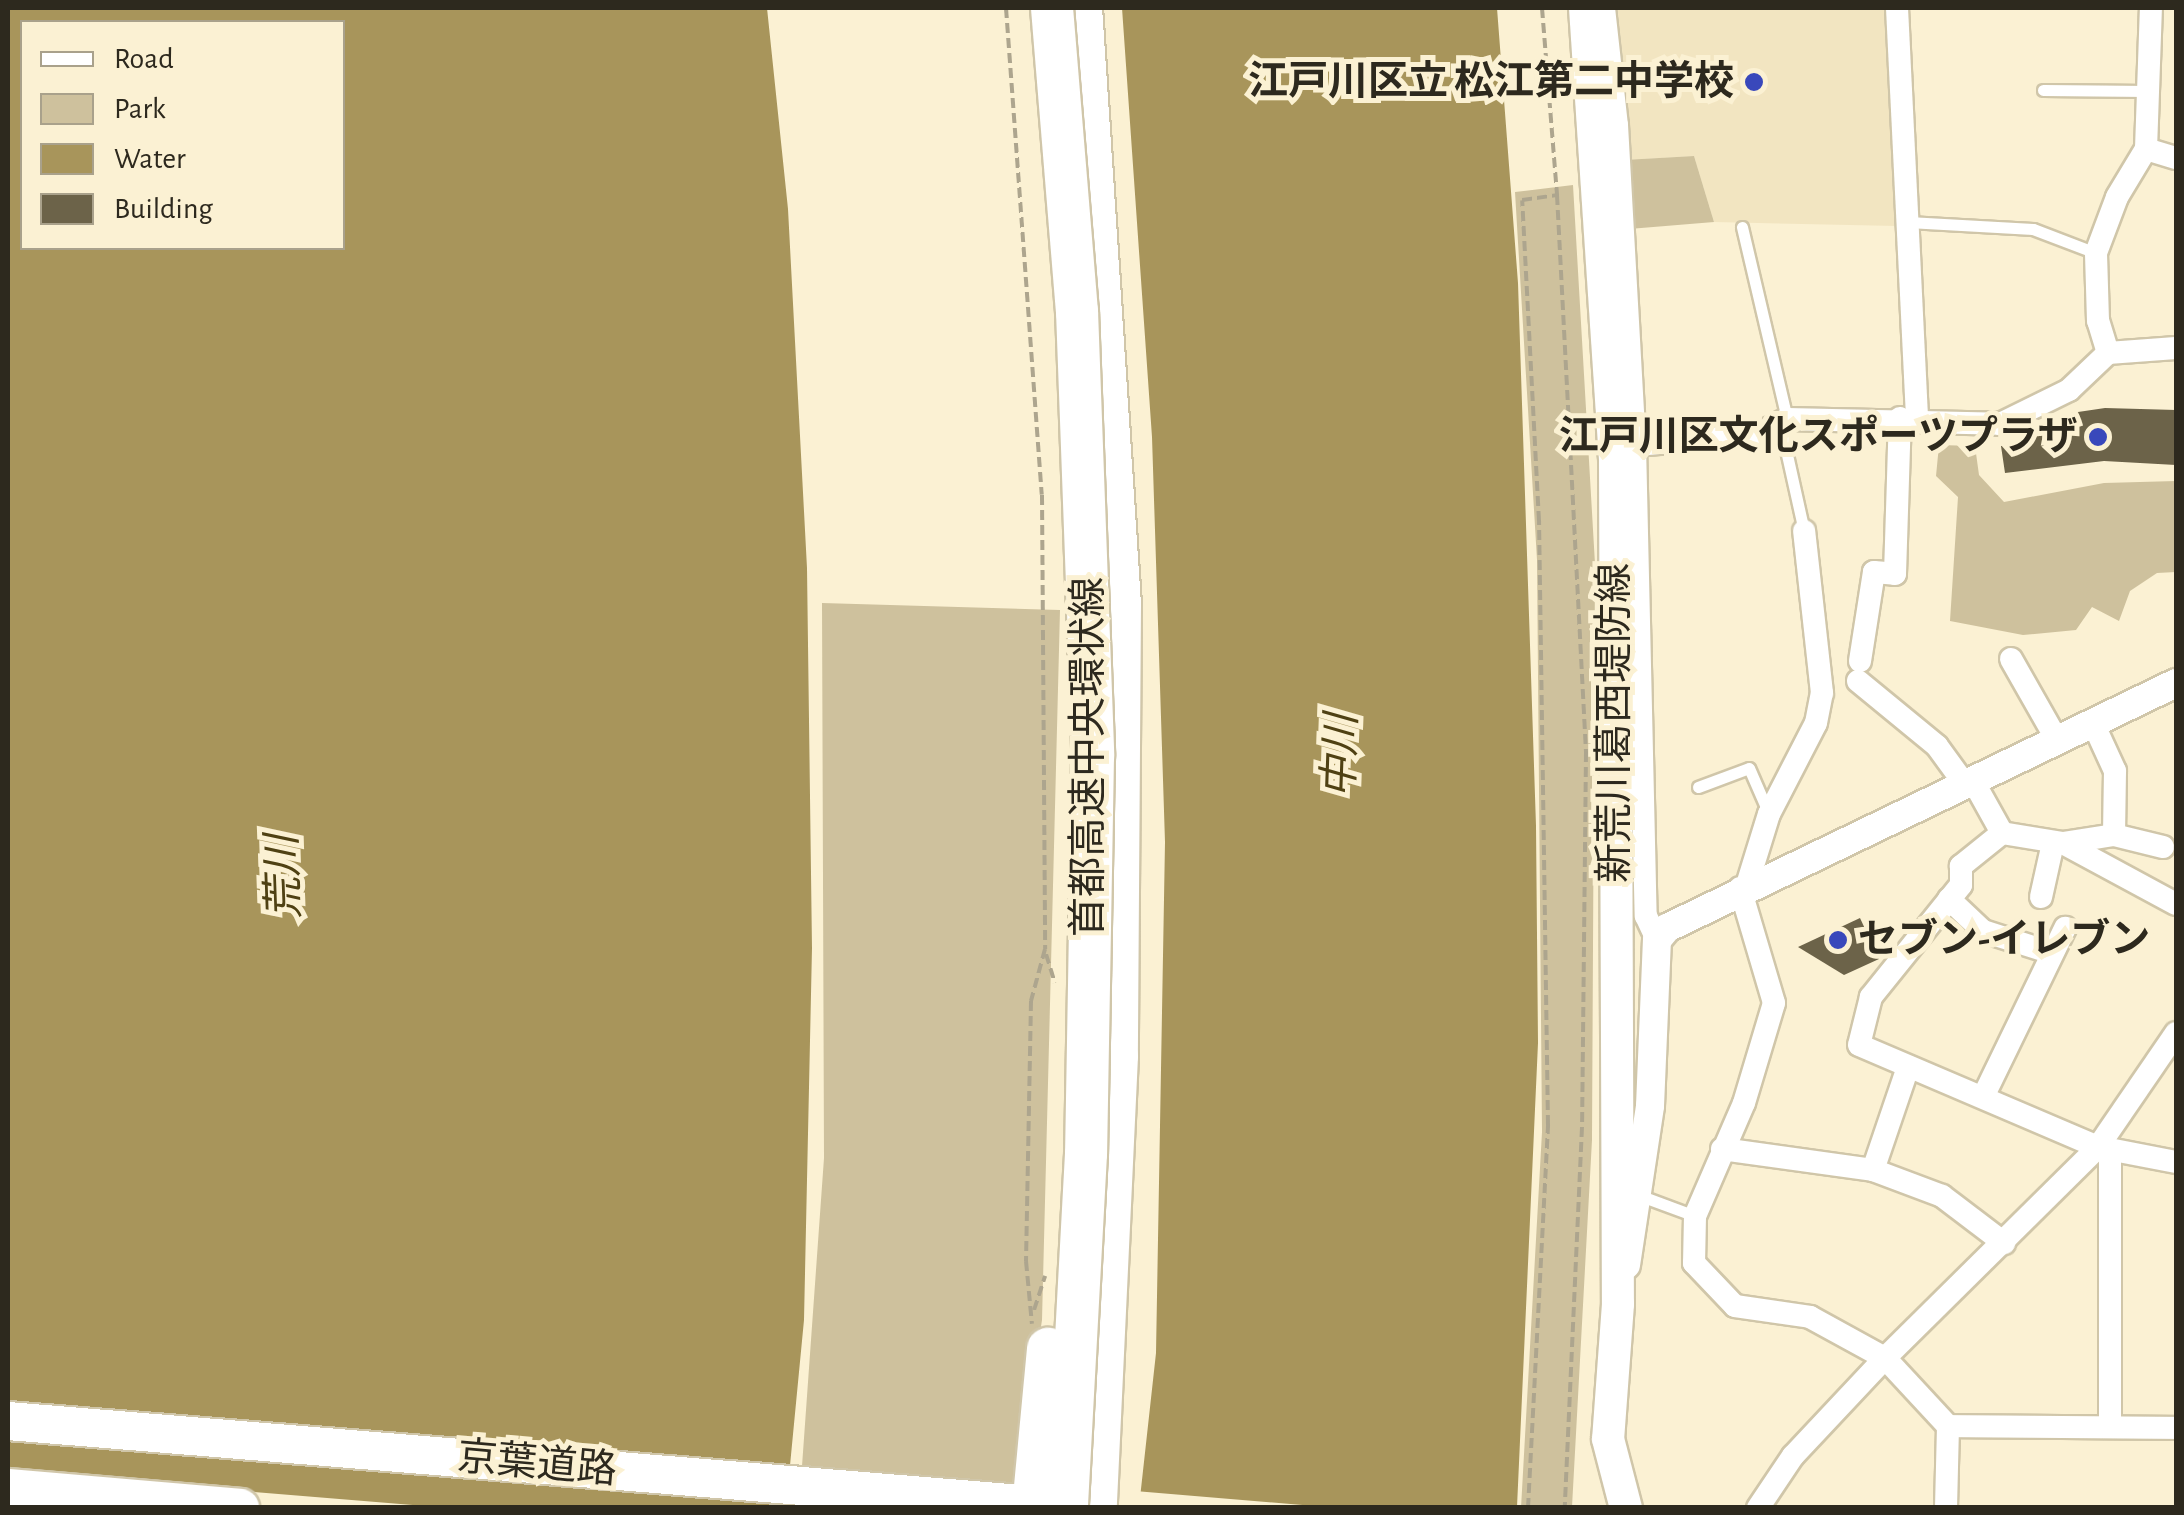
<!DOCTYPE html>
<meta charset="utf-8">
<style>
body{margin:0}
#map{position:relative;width:2184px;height:1515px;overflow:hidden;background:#fbf1d3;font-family:"Alegreya Sans","Noto Sans JP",sans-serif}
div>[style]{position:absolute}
.built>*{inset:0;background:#f2e5c1}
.green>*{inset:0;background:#cec19d}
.water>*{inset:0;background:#a8955b}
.pier>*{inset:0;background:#fbf1d3}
.building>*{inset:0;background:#6c6349}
.path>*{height:4px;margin-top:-2px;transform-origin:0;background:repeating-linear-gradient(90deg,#ada58e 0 10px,transparent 0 15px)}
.roads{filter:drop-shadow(2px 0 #d0c6a9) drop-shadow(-2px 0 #d0c6a9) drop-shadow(0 2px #d0c6a9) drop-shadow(0 -2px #d0c6a9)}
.service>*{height:11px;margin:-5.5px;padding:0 5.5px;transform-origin:5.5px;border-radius:5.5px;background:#fff}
.minor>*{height:22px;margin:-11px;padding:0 11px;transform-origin:11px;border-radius:11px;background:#fff}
.tertiary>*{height:28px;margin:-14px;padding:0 14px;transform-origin:14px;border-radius:14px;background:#fff}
.secondary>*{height:32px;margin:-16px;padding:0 16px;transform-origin:16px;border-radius:16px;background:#fff}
.trunk>*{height:38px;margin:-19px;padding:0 19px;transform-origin:19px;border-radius:19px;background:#fff}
.motorway>*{height:42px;margin:-21px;padding:0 21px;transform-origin:21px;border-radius:21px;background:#fff}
.bridges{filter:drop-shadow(2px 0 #d0c6a9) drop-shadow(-2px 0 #d0c6a9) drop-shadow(0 2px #d0c6a9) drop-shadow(0 -2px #d0c6a9)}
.trunk-bridge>*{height:38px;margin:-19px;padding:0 19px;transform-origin:19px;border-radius:19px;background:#fff}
.motorway-bridge>*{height:42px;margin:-21px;padding:0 21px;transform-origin:21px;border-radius:21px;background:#fff}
.dots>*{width:28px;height:28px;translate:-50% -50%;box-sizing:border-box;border:5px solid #fbf1d3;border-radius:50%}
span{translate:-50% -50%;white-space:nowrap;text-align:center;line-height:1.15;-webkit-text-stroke:10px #fbf1d3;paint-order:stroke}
.poi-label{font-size:40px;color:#2d291e;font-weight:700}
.right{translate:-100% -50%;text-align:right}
.left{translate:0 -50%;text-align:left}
.street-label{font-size:40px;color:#2d291e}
.water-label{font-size:42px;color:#4f4113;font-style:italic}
.frame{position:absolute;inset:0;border:10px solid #2d291e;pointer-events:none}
.legend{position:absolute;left:20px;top:20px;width:325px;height:230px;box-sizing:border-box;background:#fbf1d3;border:2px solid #a9a18b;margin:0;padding:12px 18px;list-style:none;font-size:30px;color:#2d291e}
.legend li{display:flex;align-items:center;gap:20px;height:50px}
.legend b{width:50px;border:2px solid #a9a18b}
</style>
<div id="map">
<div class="built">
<i style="clip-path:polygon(1611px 8px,1888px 8px,1897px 226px,1714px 222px,1694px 156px,1624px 160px)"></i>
</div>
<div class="green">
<i style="clip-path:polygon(1694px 156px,1714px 222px,1629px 229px,1624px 160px)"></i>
<i style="clip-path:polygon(1573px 185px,1595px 564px,1592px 1140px,1572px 1507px,1521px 1508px,1542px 1132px,1537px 560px,1515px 192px)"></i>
<i style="clip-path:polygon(1939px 445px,1975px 446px,1979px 475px,2004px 502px,2104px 483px,2176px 481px,2176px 572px,2157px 573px,2130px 591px,2119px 621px,2092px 607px,2076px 630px,2023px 635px,1950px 621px,1958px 497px,1936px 476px)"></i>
<i style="clip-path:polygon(822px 603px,1060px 610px,1042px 1320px,1014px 1507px,799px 1508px,824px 1158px)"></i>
</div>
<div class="water">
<i style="clip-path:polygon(evenodd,8px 8px,767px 8px,788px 209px,807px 568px,812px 948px,804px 1320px,786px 1507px,8px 1508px,8px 8px,22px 22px,342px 22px,342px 248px,22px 248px,22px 22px)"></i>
<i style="clip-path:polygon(1122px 8px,1497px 8px,1518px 283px,1536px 826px,1538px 1043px,1517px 1507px,1139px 1507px,1156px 1353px,1165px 842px,1152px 437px)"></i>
</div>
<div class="pier">
<i style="clip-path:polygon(8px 1472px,437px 1507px,8px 1508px)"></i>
<i style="clip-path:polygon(1135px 1491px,1326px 1507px,1134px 1508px)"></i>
</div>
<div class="building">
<i style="clip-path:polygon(2105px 408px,2176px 410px,2176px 465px,2104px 461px,2005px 473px,2001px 446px,2019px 444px,2018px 430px,2052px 425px,2051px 416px)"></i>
<i style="clip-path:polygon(1860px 918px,1879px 959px,1844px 975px,1798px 947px)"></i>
</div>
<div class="path">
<i style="left:1006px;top:8px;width:488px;rotate:85.8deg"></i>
<i style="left:1042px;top:495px;width:454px;rotate:89.6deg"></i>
<i style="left:1045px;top:949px;width:54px;rotate:105.1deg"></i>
<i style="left:1031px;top:1001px;width:260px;rotate:91.1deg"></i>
<i style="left:1026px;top:1261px;width:63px;rotate:84.6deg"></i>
<i style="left:1542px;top:8px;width:188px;rotate:85.4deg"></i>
<i style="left:1046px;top:954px;width:30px;rotate:73deg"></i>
<i style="left:1034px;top:1310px;width:36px;rotate:-72deg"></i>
<i style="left:1528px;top:1508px;width:384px;rotate:-87deg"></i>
<i style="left:1548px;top:1125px;width:604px;rotate:-90.85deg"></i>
<i style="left:1539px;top:521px;width:321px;rotate:-93deg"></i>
<i style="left:1522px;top:200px;width:35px;rotate:-8deg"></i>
<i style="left:1557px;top:195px;width:558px;rotate:87.02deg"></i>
<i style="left:1586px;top:752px;width:375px;rotate:90.6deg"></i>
<i style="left:1582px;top:1127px;width:381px;rotate:92.6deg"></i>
<i style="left:1680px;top:1508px;width:29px"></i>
</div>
<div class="roads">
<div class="service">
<i style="left:2043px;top:90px;width:105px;rotate:0.5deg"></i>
<i style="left:1908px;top:222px;width:125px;rotate:3.2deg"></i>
<i style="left:2033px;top:229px;width:67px;rotate:20.9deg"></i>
<i style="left:1742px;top:227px;width:197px;rotate:76.8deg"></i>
<i style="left:1780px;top:423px;width:111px;rotate:77.5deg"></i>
<i style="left:1698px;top:787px;width:54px;rotate:-20.4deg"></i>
<i style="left:1749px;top:768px;width:50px;rotate:66.5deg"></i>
<i style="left:1641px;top:1196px;width:58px;rotate:20.3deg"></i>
</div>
<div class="minor">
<i style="left:1604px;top:8px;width:118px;rotate:83.7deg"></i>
<i style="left:1617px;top:125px;width:321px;rotate:86.8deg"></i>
<i style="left:1635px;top:445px;width:471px;rotate:88.7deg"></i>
<i style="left:1646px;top:916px;width:26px;rotate:65deg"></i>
<i style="left:1897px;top:8px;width:409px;rotate:87.2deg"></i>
<i style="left:2146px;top:149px;width:31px;rotate:17deg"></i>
<i style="left:2108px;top:353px;width:34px;rotate:-107deg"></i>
<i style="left:2098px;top:321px;width:68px;rotate:-91.7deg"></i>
<i style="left:2096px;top:253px;width:60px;rotate:-69.4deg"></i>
<i style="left:2117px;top:197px;width:56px;rotate:-58.9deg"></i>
<i style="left:2146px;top:149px;width:141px;rotate:-88deg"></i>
<i style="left:1635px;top:445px;width:122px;rotate:-4.7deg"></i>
<i style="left:1757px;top:435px;width:34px;rotate:-28deg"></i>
<i style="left:1787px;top:419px;width:213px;rotate:1.3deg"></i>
<i style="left:2000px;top:424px;width:77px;rotate:-26.2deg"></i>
<i style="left:2069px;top:390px;width:54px;rotate:-43.5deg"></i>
<i style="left:2108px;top:353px;width:68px;rotate:-4.2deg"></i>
<i style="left:2011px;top:659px;width:93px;rotate:60.4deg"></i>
<i style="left:1860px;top:661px;width:90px;rotate:-81.1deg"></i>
<i style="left:1874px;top:572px;width:21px;rotate:5deg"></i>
<i style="left:1895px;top:574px;width:156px;rotate:-88.2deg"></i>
<i style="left:1858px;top:681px;width:102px;rotate:39.4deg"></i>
<i style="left:1937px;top:746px;width:46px;rotate:53.9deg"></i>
<i style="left:2093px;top:723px;width:53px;rotate:65.4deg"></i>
<i style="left:2115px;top:771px;width:64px;rotate:90.9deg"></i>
<i style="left:1972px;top:779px;width:62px;rotate:60.9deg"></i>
<i style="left:2063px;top:843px;width:62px;rotate:-170.7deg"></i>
<i style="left:2002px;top:833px;width:53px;rotate:141.2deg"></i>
<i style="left:1961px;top:866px;width:19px;rotate:90deg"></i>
<i style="left:1961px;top:885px;width:144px;rotate:128.8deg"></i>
<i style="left:1871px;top:997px;width:49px;rotate:104deg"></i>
<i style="left:1859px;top:1045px;width:260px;rotate:23.1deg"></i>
<i style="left:2098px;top:1147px;width:79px;rotate:10.9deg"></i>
<i style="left:2163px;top:847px;width:50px;rotate:-166.2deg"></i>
<i style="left:2114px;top:835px;width:52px;rotate:171.1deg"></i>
<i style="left:2063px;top:843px;width:128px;rotate:28.4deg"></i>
<i style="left:1747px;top:885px;width:74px;rotate:-72.8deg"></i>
<i style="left:1769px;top:814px;width:102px;rotate:-62.7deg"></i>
<i style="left:1816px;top:723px;width:31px;rotate:-79deg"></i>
<i style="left:1822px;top:693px;width:163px;rotate:-96.3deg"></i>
<i style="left:1740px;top:888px;width:120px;rotate:73.5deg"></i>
<i style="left:1774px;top:1003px;width:104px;rotate:106.7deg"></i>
<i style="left:1744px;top:1103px;width:123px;rotate:113.4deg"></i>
<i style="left:1695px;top:1216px;width:47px;rotate:91.2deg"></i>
<i style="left:1694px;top:1263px;width:59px;rotate:46.4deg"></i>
<i style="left:1735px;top:1306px;width:76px;rotate:8.3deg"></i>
<i style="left:1810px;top:1317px;width:85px;rotate:28.7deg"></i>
<i style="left:1885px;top:1358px;width:93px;rotate:47.2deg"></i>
<i style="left:1948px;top:1426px;width:228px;rotate:0.5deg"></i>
<i style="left:2041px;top:897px;width:55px;rotate:-77.5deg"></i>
<i style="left:1949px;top:899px;width:47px;rotate:43.3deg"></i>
<i style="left:1983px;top:931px;width:72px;rotate:17.7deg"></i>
<i style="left:1984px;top:1095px;width:186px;rotate:-64.1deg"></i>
<i style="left:1722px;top:1149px;width:152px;rotate:7.9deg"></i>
<i style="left:1873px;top:1170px;width:74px;rotate:20.6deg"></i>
<i style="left:1942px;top:1196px;width:78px;rotate:37.2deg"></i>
<i style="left:1873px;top:1170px;width:109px;rotate:-71.2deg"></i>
<i style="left:2110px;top:1427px;width:278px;rotate:-90deg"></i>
<i style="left:1758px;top:1508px;width:63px;rotate:-56.1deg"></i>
<i style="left:1793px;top:1456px;width:134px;rotate:-46.8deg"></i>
<i style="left:1885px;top:1358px;width:300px;rotate:-44.7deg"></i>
<i style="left:2098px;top:1147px;width:138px;rotate:-55.6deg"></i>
<i style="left:1946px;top:1508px;width:82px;rotate:-88.6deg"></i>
</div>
<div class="tertiary">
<i style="left:1626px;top:1265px;width:161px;rotate:-81.4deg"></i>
<i style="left:1650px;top:1106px;width:166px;rotate:-87.6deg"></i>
<i style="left:1657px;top:940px;width:16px;rotate:-50deg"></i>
<i style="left:1667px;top:928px;width:565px;rotate:-25.7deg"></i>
</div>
<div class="secondary">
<i style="left:1585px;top:8px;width:456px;rotate:86.2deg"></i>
<i style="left:1615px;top:463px;width:841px;rotate:89.8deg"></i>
<i style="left:1618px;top:1304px;width:135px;rotate:94.2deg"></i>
<i style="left:1608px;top:1439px;width:71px;rotate:75.4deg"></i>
</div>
<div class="trunk">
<i style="left:8px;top:1488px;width:233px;rotate:4.9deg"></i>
</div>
<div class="motorway">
<i style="left:1081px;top:8px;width:597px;rotate:86.26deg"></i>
<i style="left:1120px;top:604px;width:452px;rotate:90.4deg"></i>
<i style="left:1117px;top:1056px;width:452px;rotate:92.7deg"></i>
</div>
</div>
<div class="bridges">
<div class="trunk-bridge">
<i style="left:8px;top:1421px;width:1054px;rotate:4.68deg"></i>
</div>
<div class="motorway-bridge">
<i style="left:1052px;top:8px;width:304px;rotate:85.3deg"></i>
<i style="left:1077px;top:311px;width:445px;rotate:87.9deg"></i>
<i style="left:1093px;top:756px;width:398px;rotate:91deg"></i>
<i style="left:1086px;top:1154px;width:355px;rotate:93.1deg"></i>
<i style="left:1033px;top:1508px;width:160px;rotate:-84.6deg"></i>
</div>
</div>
<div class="dots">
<i style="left:1754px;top:82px;background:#3948bb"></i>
<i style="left:2098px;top:437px;background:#3948bb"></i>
<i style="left:1838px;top:940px;background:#3948bb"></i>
</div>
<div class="poi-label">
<span class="right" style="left:1734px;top:82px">江戸川区立 松江第二中学校</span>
<span class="right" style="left:2078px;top:437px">江戸川区文化スポーツプラザ</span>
<span class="left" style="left:1858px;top:940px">セブン-イレブン</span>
</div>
<div class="street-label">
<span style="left:1615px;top:723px;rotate:-90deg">新荒川葛西堤防線</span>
<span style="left:1089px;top:757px;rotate:-90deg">首都高速中央環状線</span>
<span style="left:537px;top:1464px;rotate:5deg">京葉道路</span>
</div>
<div class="water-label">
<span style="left:1341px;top:756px;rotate:-88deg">中川</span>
<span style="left:284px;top:877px;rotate:-92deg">荒川</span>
</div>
<div class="frame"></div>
<ul class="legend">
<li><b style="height:12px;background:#fff"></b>Road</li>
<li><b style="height:28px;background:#cec19d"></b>Park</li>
<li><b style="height:28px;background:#a8955b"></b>Water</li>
<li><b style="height:28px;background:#6c6349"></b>Building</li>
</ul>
</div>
